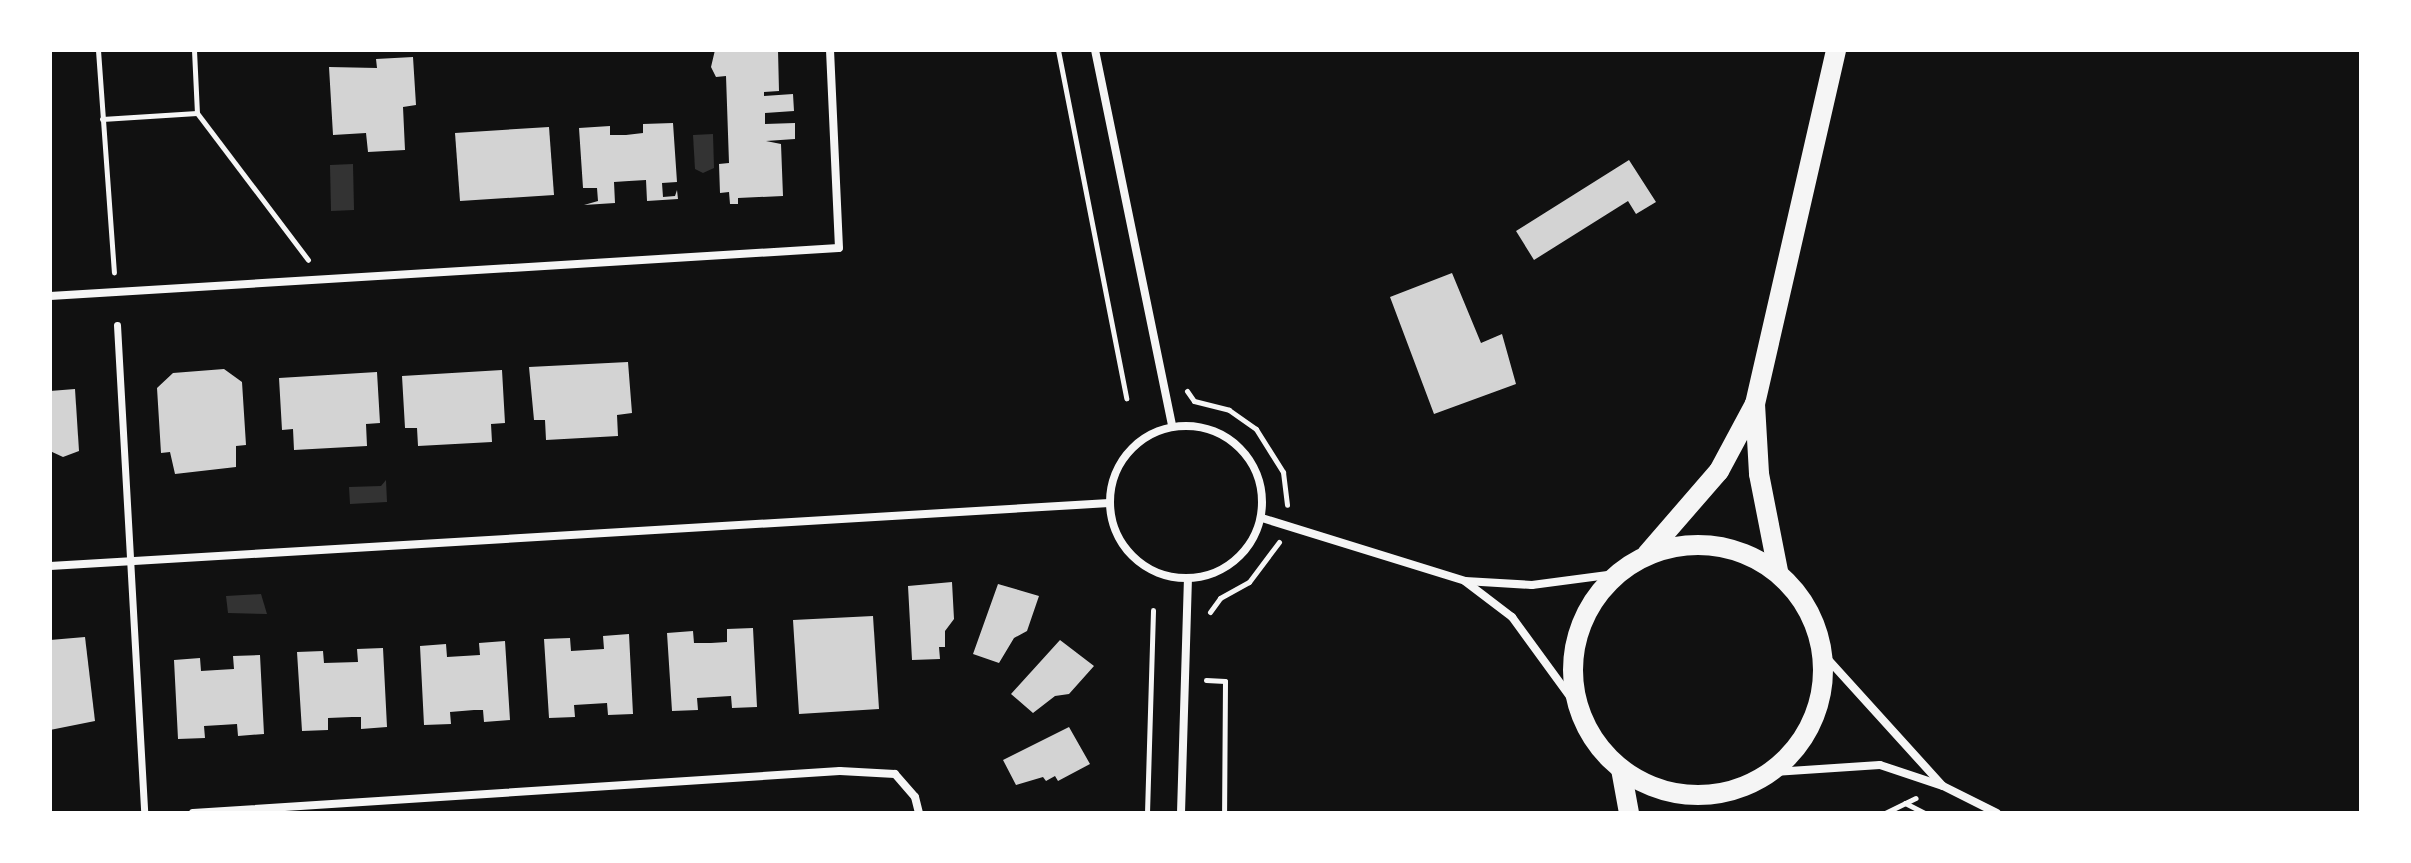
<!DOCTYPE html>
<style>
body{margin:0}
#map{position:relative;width:2411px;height:863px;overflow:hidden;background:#111;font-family:Raleway,sans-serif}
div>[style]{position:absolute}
.water>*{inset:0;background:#333}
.building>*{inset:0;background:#d3d3d3}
.path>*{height:5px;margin:-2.5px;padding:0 2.5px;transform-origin:2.5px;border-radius:2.5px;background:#f5f5f5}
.pedestrian>*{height:7px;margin:-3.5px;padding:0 3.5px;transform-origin:3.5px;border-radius:3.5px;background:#f5f5f5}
.minor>*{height:8px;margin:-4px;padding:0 4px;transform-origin:4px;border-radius:4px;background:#f5f5f5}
.minor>.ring{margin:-4px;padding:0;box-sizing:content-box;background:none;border:8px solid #f5f5f5;border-radius:50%}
.primary>*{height:20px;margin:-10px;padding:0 10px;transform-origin:10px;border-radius:10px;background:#f5f5f5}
.primary>.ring{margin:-10px;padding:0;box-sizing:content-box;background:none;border:20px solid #f5f5f5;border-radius:50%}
span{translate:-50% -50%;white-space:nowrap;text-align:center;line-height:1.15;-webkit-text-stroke:8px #fff;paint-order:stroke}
.frame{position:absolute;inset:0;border:52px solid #fff;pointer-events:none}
</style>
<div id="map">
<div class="water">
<i style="clip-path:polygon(713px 134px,714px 168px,703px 173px,695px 169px,693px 135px)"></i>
<i style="clip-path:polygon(353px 164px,354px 210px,331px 211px,330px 165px)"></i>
<i style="clip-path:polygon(386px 480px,387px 502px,350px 504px,349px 487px,381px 486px)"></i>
<i style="clip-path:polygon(261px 594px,267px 614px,228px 613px,226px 596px)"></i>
</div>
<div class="building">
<i style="clip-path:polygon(715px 50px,778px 50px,779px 91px,764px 92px,764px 96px,793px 94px,794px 111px,765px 113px,765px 124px,795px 123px,795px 139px,766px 141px,781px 144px,783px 196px,738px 198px,738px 204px,730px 204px,729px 192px,720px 193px,719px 164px,729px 163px,726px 76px,716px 77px,711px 67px)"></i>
<i style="clip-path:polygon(413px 57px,416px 105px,403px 107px,405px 150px,368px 152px,366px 133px,333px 135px,329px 67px,377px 68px,376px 59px)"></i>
<i style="clip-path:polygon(673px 123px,677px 182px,662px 183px,663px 197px,675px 196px,677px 190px,678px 199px,647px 201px,646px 180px,629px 181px,614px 182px,615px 203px,584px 205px,598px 201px,597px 188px,583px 188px,579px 128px,610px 126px,610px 135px,626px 135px,643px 133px,643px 124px)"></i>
<i style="clip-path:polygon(549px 127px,554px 195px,460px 201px,455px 133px)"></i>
<i style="clip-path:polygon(1629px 160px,1656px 202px,1636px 214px,1628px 201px,1534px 260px,1516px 231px)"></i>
<i style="clip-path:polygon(1452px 273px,1481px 343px,1502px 334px,1516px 384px,1434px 414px,1390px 297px)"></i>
<i style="clip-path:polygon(628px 362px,632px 413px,617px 415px,618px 436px,546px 440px,545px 420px,534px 420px,529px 367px)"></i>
<i style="clip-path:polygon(224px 369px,242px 382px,246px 445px,236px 446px,236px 467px,175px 474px,170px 452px,161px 453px,157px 388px,173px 373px)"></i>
<i style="clip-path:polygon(502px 370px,505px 423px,491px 424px,492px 442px,418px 446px,417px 428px,405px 428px,402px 376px)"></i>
<i style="clip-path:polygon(377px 372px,380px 423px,366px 424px,367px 446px,294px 450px,293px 429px,282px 430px,279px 378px)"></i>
<i style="clip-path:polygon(75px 389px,79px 451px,63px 457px,50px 451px,50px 391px)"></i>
<i style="clip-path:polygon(952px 582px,954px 619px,945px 631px,945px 647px,939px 647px,940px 659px,912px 660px,908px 586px)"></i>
<i style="clip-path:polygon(998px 584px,1039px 596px,1027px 631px,1014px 638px,999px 663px,973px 654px)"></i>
<i style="clip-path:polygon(873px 616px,879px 709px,799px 714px,793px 620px)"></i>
<i style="clip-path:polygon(753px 628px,757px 707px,732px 708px,731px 696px,697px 698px,698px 710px,672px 711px,667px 633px,693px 631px,694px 643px,711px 643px,727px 642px,727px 629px)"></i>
<i style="clip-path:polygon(629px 634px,633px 714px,608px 715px,607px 703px,574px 705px,575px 717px,549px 718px,544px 639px,570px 638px,571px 651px,604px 649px,603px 636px)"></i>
<i style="clip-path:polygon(85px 637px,95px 721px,50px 730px,50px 640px)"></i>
<i style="clip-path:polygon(1060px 640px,1094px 666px,1069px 694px,1055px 696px,1033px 713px,1011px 694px)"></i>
<i style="clip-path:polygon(505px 641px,510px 720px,484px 722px,483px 710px,474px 710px,450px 712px,451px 724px,424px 725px,420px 646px,446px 644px,447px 657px,480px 655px,479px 643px)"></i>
<i style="clip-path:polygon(383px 648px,387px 727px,361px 729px,361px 717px,352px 717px,328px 718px,328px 730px,302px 731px,297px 652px,323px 651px,324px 663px,358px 662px,357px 649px)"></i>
<i style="clip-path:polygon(260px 655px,264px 734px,238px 736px,237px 724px,221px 725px,204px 726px,205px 738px,178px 739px,174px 660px,200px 658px,201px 671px,217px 670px,234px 669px,233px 656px)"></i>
<i style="clip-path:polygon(1069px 727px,1090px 764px,1058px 781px,1055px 776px,1046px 781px,1043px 777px,1016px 785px,1003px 760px)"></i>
</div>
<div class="path">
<i style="left:98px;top:50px;width:223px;rotate:85.9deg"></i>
<i style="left:194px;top:50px;width:63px;rotate:87.3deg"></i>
<i style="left:1058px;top:50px;width:355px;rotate:78.9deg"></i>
<i style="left:102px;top:119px;width:95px;rotate:-3.6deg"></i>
<i style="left:197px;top:113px;width:184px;rotate:52.9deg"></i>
<i style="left:1187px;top:391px;width:12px;rotate:55deg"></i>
<i style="left:1194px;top:401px;width:36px;rotate:14deg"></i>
<i style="left:1229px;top:410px;width:33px;rotate:35deg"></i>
<i style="left:1256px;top:429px;width:51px;rotate:57.9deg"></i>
<i style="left:1283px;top:472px;width:33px;rotate:83deg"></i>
<i style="left:1210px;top:612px;width:17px;rotate:-54deg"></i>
<i style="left:1220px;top:598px;width:33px;rotate:-29deg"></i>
<i style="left:1249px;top:582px;width:50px;rotate:-53.1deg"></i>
<i style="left:1206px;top:680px;width:19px;rotate:3deg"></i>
<i style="left:1225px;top:681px;width:132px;rotate:90.4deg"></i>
<i style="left:1905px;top:803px;width:22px;rotate:27deg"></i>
<i style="left:1147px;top:813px;width:203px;rotate:-88.3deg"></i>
<i style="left:1885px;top:813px;width:34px;rotate:-26deg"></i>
</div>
<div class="pedestrian">
<i style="left:117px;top:325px;width:489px;rotate:86.8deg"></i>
</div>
<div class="minor">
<i style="left:1095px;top:50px;width:384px;rotate:78.4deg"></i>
<i style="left:50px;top:296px;width:790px;rotate:-3.48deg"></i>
<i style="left:839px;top:248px;width:198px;rotate:-92.6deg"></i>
<i class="ring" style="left:1110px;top:426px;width:144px;height:144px"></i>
<i style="left:1262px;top:518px;width:213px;rotate:17.2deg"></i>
<i style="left:1465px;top:581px;width:67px;rotate:3.4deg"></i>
<i style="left:1532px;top:585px;width:84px;rotate:-7.5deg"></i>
<i style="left:50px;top:566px;width:1061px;rotate:-3.4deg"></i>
<i style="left:1466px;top:582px;width:58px;rotate:37.3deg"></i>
<i style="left:1512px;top:617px;width:110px;rotate:53.9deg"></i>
<i style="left:1824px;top:655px;width:176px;rotate:47.8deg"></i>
<i style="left:1774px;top:772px;width:106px;rotate:-3.8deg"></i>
<i style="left:1880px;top:765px;width:66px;rotate:18.4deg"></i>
<i style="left:1943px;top:786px;width:60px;rotate:26.6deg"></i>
<i style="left:193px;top:813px;width:648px;rotate:-3.71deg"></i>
<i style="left:840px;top:771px;width:55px;rotate:3.1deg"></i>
<i style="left:895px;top:774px;width:30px;rotate:49deg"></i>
<i style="left:915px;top:797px;width:16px;rotate:76deg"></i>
<i style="left:1181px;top:813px;width:233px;rotate:-88.3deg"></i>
</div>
<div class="primary">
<i style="left:1755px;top:404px;width:70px;rotate:86.7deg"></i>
<i style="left:1759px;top:474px;width:99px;rotate:78.9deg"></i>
<i class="ring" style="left:1573px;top:545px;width:230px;height:230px"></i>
<i style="left:1647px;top:554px;width:110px;rotate:-49.1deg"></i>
<i style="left:1719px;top:471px;width:76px;rotate:-61.8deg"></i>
<i style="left:1755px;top:404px;width:363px;rotate:-77.1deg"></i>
<i style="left:1621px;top:769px;width:45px;rotate:79.7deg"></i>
</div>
<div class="frame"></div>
</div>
